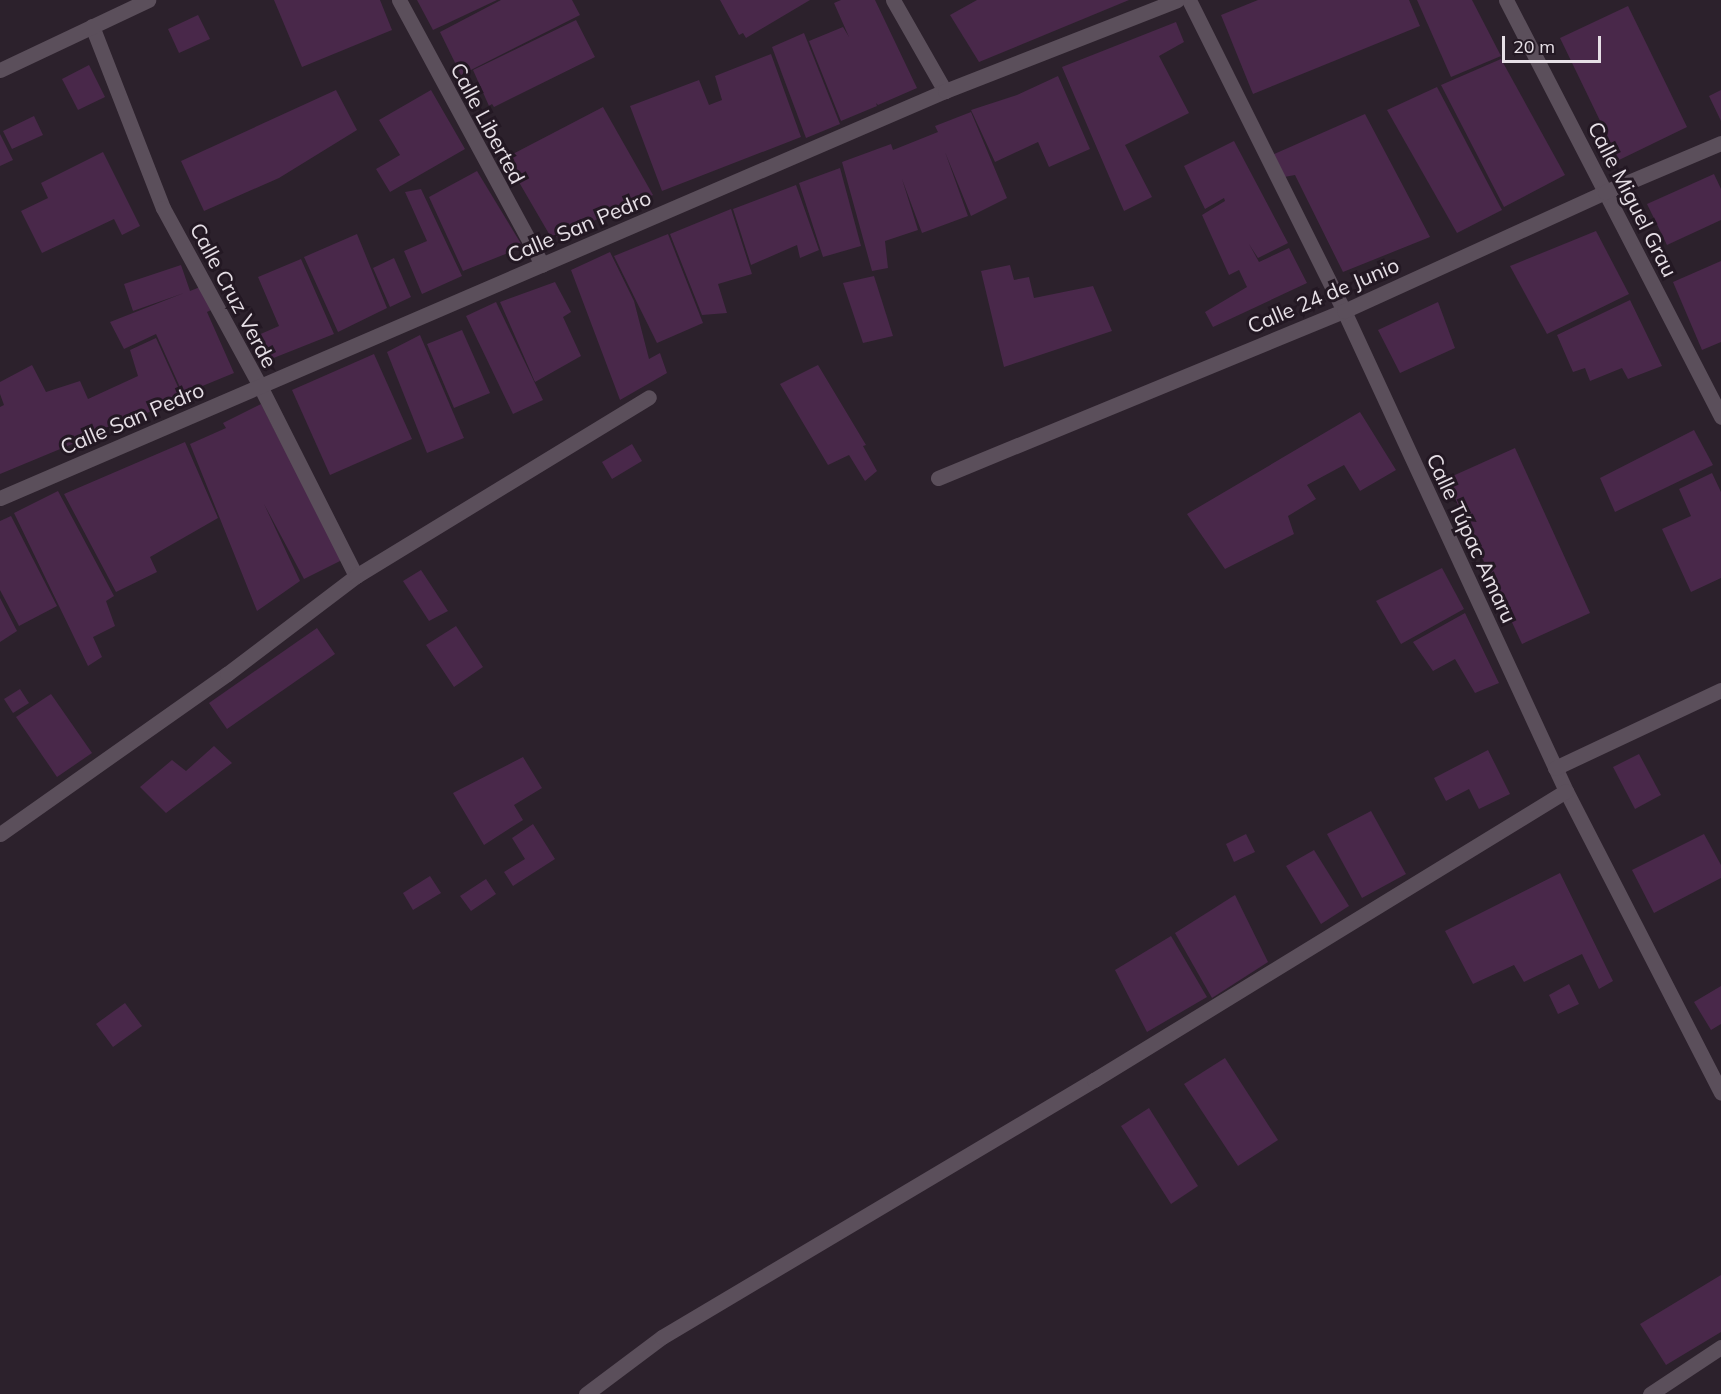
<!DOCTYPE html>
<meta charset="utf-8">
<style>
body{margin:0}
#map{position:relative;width:1721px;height:1394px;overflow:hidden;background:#2c212c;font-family:Mulish,sans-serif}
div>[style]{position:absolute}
.building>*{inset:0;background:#49284a}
.minor>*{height:15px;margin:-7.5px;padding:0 7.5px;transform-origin:7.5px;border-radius:7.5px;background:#5b4f5b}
span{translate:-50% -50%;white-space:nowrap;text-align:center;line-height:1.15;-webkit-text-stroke:6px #231823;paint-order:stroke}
.street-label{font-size:21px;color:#e6dfe6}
.scale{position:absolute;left:1502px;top:36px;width:99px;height:27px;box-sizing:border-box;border:3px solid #e6dfe6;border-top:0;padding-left:8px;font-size:18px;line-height:21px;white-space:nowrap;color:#e6dfe6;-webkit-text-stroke:4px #231823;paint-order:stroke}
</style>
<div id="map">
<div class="building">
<i style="clip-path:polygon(274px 0,380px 0,392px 30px,302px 67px)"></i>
<i style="clip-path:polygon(417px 0,497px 0,433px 30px)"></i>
<i style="clip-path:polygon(501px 0,572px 0,580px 15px,461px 75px,440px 32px)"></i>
<i style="clip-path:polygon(720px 0,810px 0,746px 38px,743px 33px,739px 35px)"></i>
<i style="clip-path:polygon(841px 0,875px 0,917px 88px,878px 105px,876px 103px,877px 106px,841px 121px,809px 41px,843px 27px,849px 37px,834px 3px)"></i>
<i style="clip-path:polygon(977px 0,1129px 0,979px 62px,950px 15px)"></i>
<i style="clip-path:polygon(1258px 0,1409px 0,1420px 26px,1253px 94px,1221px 15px)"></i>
<i style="clip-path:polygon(1417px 0,1472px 0,1501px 56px,1451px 77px)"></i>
<i style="clip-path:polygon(1628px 6px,1687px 127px,1619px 160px,1560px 38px)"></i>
<i style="clip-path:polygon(198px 15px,210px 39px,179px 53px,168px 29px)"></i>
<i style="clip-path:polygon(576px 20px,595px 57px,494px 107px,492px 104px,489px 106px,473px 70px)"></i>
<i style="clip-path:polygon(1176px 22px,1184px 42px,1159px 56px,1189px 113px,1125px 145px,1152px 197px,1124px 211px,1062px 67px)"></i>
<i style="clip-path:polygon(804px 33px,840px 124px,806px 138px,772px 47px)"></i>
<i style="clip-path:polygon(771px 54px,801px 137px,662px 191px,630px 106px,699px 80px,709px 105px,722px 100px,715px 76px)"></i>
<i style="clip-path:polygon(1501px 59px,1565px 175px,1504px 207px,1441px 85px)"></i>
<i style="clip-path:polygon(89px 65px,105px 97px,78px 110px,62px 79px)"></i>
<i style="clip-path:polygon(1058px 76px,1090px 149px,1049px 167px,1038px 142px,995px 162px,971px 110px,1017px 95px)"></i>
<i style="clip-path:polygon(1437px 87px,1502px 210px,1457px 233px,1387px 110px)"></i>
<i style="clip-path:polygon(336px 90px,357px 130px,279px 178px,204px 211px,181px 161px)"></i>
<i style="clip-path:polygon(431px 90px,465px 149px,390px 192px,376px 169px,400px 155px,379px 120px)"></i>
<i style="clip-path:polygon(1721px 90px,1721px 121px,1709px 96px)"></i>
<i style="clip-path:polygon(603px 107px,653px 195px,552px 239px,505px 158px)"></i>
<i style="clip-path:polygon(971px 112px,1007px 198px,971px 216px,945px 152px,968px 216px,922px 233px,902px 179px,918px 230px,885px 241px,888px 268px,872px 271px,842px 162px,891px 144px,893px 150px,938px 132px,935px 126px)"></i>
<i style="clip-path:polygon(1365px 114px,1430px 237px,1343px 272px,1295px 175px,1284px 177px,1272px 155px)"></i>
<i style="clip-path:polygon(34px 116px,43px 135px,12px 149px,3px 131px)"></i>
<i style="clip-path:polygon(0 134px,13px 160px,0 166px)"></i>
<i style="clip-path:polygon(1234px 141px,1288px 243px,1258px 258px,1249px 244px,1259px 262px,1289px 248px,1307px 283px,1213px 327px,1205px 312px,1247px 287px,1239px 270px,1229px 275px,1202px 215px,1225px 201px,1224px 198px,1205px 209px,1184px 166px)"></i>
<i style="clip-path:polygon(103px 152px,140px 226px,122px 235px,114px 219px,42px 253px,21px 211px,48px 198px,41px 183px)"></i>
<i style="clip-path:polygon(840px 168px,861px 246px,823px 257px,799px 183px)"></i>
<i style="clip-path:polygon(477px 171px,523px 247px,463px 271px,429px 197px)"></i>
<i style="clip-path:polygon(1714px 174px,1721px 189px,1721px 220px,1667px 245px,1647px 204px)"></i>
<i style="clip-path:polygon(796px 185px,819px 250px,800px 258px,797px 245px,751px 265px,733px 209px)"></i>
<i style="clip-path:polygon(421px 189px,462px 276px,422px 294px,404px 251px,427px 241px,405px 192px)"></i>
<i style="clip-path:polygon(731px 209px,752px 274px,718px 284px,727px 313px,702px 315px,670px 234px)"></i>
<i style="clip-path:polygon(1596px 231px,1629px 294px,1547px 334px,1510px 266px)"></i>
<i style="clip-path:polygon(357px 234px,387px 308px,338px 332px,304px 257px)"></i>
<i style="clip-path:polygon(668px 234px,703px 323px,657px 343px,614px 256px)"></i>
<i style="clip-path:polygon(610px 252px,634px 301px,649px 359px,660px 353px,667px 373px,620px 400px,571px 270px)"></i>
<i style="clip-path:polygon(394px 258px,411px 297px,390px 307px,373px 268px)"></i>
<i style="clip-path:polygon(301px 259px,334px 334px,266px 361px,256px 336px,279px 326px,258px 277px)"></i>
<i style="clip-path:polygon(1721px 261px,1721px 342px,1702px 350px,1673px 282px)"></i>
<i style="clip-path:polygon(181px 265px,190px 291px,200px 287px,211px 310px,207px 312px,234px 373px,183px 394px,156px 334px,124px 349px,110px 322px,184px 293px,133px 311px,124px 284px)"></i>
<i style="clip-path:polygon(1010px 265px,1014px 280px,1029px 277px,1034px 298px,1093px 286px,1112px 331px,1004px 367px,981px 271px)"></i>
<i style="clip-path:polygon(874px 276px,893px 336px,863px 343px,843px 283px)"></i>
<i style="clip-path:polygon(555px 282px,571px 312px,563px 317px,581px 356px,535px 382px,500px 302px)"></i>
<i style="clip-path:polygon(1630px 300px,1662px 366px,1628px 379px,1622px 368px,1590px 381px,1585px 368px,1573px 372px,1557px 335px)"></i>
<i style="clip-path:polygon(496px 302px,543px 400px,513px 414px,466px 316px)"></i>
<i style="clip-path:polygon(1438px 302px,1455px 348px,1400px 373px,1378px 330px)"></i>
<i style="clip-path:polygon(462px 330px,490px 393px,454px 408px,427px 344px)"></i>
<i style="clip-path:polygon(420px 335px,464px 438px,427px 453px,387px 352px)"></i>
<i style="clip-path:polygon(156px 338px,183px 398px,0 474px,0 407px,4px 405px,0 394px,0 382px,32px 365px,46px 392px,80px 381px,88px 399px,138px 376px,130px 350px)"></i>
<i style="clip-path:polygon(374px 354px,412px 439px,330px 475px,292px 390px)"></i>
<i style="clip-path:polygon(818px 365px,866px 445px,863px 446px,877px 471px,865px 481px,849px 455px,828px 465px,780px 384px)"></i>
<i style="clip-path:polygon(261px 404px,342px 560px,304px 579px,264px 504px,300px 581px,257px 611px,190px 444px,226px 428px,223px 423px)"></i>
<i style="clip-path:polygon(1360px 412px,1396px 470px,1360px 491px,1344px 465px,1307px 485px,1316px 499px,1288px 516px,1294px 534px,1225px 569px,1187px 514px)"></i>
<i style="clip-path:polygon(1694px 430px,1713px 465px,1615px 512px,1600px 478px)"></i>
<i style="clip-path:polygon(185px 442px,218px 518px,150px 557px,157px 572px,116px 592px,64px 494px)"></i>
<i style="clip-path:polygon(632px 444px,642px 461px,612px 479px,602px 462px)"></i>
<i style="clip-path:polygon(1515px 448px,1590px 613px,1522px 644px,1446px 479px)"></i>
<i style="clip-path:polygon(1712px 473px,1721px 492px,1721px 578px,1691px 592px,1662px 529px,1691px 516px,1679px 489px)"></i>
<i style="clip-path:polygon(58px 491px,114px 596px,106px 601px,115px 626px,93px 637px,102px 657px,88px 666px,14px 513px)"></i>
<i style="clip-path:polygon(11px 516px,57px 606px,19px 626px,0 590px,0 521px)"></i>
<i style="clip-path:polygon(1442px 568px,1464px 609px,1401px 644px,1376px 601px)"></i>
<i style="clip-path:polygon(421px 570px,448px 611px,429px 621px,403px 581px)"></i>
<i style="clip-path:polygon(0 598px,17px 631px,0 642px)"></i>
<i style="clip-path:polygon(1465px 613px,1499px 683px,1475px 693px,1455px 659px,1433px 671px,1413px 642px)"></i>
<i style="clip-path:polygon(456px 626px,483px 667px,454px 687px,426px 645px)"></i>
<i style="clip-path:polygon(317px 628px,335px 654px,227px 729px,209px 703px)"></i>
<i style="clip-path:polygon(20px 689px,29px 703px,13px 713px,4px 699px)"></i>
<i style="clip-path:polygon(51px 694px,92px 753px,57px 777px,16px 717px)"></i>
<i style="clip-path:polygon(214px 746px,232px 763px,166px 813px,140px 787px,172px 760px,186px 771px)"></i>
<i style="clip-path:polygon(1488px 750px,1510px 794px,1479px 809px,1469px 789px,1446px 801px,1434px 778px)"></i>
<i style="clip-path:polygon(1639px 754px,1661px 795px,1635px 809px,1613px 767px)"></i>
<i style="clip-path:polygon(523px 757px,542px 788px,514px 805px,523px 820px,484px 845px,453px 793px)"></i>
<i style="clip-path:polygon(1371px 811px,1406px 874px,1362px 898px,1327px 834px)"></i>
<i style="clip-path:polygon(533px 824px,555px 859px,513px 886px,504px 872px,525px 859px,512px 838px)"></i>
<i style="clip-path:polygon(1246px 834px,1255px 852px,1234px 862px,1226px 844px)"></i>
<i style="clip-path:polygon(1704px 834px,1721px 865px,1721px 878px,1654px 913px,1632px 870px)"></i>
<i style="clip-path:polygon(1314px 850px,1349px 906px,1321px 924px,1286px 866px)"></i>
<i style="clip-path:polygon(1560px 873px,1613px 981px,1599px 989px,1582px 954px,1524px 982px,1514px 965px,1473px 984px,1445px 931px)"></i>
<i style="clip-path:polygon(430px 876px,441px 893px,413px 910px,403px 893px)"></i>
<i style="clip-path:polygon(486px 879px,496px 894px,471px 911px,460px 896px)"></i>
<i style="clip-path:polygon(1235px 895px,1268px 962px,1212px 998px,1175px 933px)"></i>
<i style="clip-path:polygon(1171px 936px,1207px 997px,1147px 1032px,1115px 970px)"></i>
<i style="clip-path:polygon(1569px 984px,1579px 1004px,1558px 1014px,1549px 995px)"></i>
<i style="clip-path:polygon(1721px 986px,1721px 1024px,1711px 1030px,1694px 1002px)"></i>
<i style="clip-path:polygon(125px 1003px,142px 1026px,113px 1047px,96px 1024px)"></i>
<i style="clip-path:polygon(1225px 1058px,1278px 1140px,1238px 1166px,1184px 1084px)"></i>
<i style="clip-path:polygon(1149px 1108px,1198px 1186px,1171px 1204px,1121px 1126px)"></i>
<i style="clip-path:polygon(1721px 1275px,1721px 1332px,1666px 1365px,1640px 1324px)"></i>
</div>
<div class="minor">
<i style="left:399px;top:0;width:301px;rotate:61.6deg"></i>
<i style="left:893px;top:0;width:105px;rotate:60.3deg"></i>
<i style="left:1189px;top:0;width:347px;rotate:63.5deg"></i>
<i style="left:1344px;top:311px;width:529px;rotate:65.18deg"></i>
<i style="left:1566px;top:791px;width:339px;rotate:62.8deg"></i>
<i style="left:1506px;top:0;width:469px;rotate:62.7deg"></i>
<i style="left:92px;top:26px;width:195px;rotate:68.7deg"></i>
<i style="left:163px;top:208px;width:203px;rotate:61.4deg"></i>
<i style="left:260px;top:386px;width:213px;rotate:63.2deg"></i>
<i style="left:0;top:70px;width:164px;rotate:-25.3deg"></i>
<i style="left:938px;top:478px;width:439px;rotate:-22.4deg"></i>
<i style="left:1344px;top:311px;width:287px;rotate:-24.5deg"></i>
<i style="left:1605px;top:192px;width:126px;rotate:-22.9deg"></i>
<i style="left:0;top:498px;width:1029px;rotate:-23.3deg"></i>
<i style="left:945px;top:91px;width:249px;rotate:-21.4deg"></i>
<i style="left:1555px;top:768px;width:183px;rotate:-25.2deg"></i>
<i style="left:0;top:834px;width:278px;rotate:-35.2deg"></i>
<i style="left:227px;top:674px;width:162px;rotate:-37.2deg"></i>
<i style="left:356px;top:576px;width:343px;rotate:-31.4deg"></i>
<i style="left:586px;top:1394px;width:95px;rotate:-36.9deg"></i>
<i style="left:662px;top:1337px;width:503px;rotate:-30.75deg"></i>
<i style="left:1094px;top:1080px;width:553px;rotate:-31.48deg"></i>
<i style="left:1650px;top:1394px;width:85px;rotate:-33.5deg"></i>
</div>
<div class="street-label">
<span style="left:488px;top:123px;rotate:62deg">Calle Liberted</span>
<span style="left:1633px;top:199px;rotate:63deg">Calle Miguel Grau</span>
<span style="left:579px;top:226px;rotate:-23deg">Calle San Pedro</span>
<span style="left:234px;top:295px;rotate:62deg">Calle Cruz Verde</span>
<span style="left:1323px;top:295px;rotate:-23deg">Calle 24 de Junio</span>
<span style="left:132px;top:418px;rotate:-23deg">Calle San Pedro</span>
<span style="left:1472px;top:538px;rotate:65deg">Calle Túpac Amaru</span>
</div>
<div class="scale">20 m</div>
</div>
